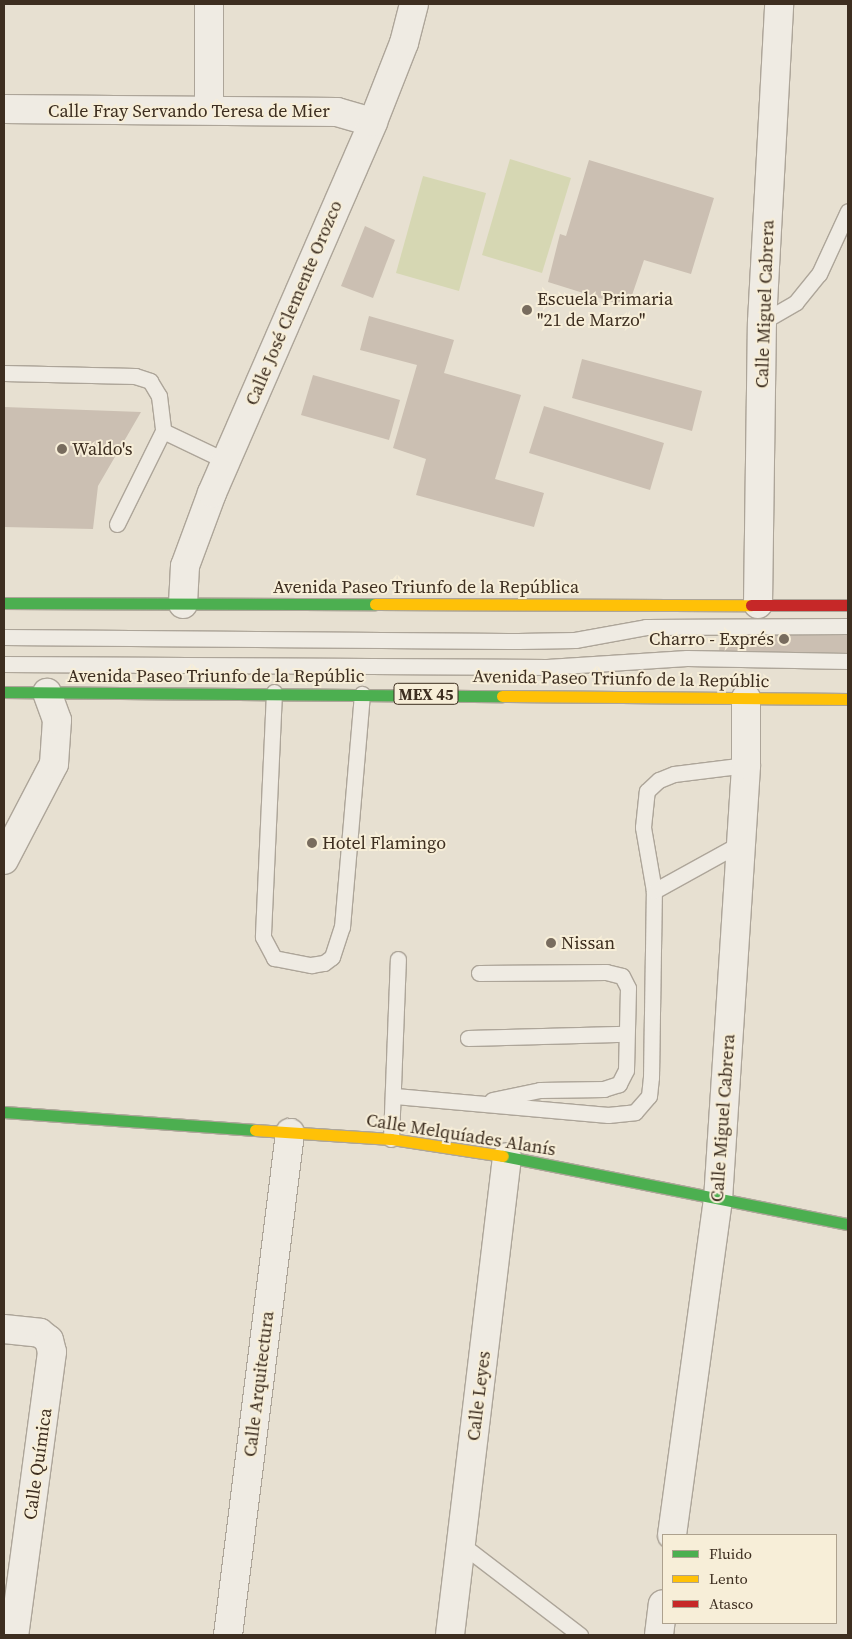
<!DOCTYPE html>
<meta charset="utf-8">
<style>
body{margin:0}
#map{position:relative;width:852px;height:1639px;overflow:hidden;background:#e7e0d1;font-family:"Source Serif 4",serif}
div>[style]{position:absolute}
.green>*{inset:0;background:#d6d7b3}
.building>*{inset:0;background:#cbbfb2}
.roads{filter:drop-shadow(1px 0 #ada599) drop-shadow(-1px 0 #ada599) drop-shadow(0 1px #ada599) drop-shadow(0 -1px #ada599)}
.lane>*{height:15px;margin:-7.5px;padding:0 7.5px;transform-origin:7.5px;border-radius:7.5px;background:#efebe3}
.street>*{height:28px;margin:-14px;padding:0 14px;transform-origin:14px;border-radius:14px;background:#efebe3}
.fast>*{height:11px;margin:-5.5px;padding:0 5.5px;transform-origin:5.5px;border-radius:5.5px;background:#4caf50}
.slow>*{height:11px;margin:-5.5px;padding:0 5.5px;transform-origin:5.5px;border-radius:5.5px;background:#ffc107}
.jam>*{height:11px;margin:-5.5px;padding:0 5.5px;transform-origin:5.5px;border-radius:5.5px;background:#c62828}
.dots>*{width:14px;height:14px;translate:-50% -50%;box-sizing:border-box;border:2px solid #f7eed8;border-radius:50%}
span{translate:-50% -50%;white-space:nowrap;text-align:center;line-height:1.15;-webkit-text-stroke:4px #f7eed8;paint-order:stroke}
.shield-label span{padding:1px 4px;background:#f7eed8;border:1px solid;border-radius:4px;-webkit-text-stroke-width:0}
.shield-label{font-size:16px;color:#3d2e20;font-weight:700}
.street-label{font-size:18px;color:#3d2e20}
.poi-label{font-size:18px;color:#3d2e20}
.left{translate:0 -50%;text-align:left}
.right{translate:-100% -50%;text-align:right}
.frame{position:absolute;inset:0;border:5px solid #3d2e20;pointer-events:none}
.legend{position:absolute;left:662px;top:1534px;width:175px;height:90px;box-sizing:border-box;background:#f7eed8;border:1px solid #ada18e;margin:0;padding:6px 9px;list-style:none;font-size:15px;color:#3d2e20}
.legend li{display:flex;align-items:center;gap:10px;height:25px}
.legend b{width:25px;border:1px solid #ada18e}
</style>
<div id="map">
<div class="green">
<i style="clip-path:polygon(510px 159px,571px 178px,542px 273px,482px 255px)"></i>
<i style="clip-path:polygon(423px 176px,486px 193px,459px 291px,396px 273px)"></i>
</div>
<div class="building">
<i style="clip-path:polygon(589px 160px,714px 198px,691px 274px,644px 260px,628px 307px,548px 282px,560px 234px,566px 236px)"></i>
<i style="clip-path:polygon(365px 226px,395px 240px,373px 298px,341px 286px)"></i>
<i style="clip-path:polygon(369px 316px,454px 340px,444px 373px,521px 395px,495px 479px,544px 493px,534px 527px,416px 495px,426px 459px,393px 448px,417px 365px,360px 350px)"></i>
<i style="clip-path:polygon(582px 359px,702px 391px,692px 431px,572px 398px)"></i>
<i style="clip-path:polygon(313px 375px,400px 400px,389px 440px,301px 415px)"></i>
<i style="clip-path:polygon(544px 406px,664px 443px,650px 490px,529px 453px)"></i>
<i style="clip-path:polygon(4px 407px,141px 412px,98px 486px,93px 529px,4px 527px)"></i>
<i style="clip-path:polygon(721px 633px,848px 634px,848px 653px,719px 651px)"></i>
</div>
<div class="roads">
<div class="lane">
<i style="left:762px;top:322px;width:39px;rotate:-30deg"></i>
<i style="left:796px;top:302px;width:36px;rotate:-51deg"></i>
<i style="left:819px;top:274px;width:69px;rotate:-65.3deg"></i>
<i style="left:4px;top:373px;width:131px;rotate:1.3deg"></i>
<i style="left:135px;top:376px;width:16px;rotate:18deg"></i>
<i style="left:150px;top:381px;width:17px;rotate:59deg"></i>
<i style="left:159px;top:396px;width:35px;rotate:83deg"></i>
<i style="left:163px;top:431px;width:70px;rotate:25.5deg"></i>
<i style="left:117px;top:524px;width:104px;rotate:-63.7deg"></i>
<i style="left:4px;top:637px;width:514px;rotate:0.45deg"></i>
<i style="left:518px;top:641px;width:57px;rotate:-1deg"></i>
<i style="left:575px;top:640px;width:72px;rotate:-10.4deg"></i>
<i style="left:646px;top:627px;width:202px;rotate:-0.3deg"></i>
<i style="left:4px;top:664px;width:543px;rotate:0.32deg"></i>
<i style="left:547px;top:667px;width:140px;rotate:-3.7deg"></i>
<i style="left:687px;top:658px;width:161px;rotate:1.1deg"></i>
<i style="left:274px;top:692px;width:245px;rotate:92.6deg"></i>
<i style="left:263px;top:937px;width:24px;rotate:62deg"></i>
<i style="left:274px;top:958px;width:38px;rotate:11deg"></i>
<i style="left:311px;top:965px;width:13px;rotate:-9deg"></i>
<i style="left:324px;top:963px;width:10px;rotate:-37deg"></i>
<i style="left:332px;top:957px;width:32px;rotate:-72deg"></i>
<i style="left:342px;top:927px;width:234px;rotate:-85.1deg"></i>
<i style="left:654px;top:891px;width:65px;rotate:-99.8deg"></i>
<i style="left:643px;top:827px;width:36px;rotate:-84deg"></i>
<i style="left:647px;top:791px;width:16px;rotate:-43deg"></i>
<i style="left:659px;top:780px;width:16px;rotate:-22deg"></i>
<i style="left:674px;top:774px;width:73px;rotate:-7.1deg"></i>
<i style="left:479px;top:973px;width:127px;rotate:-0.5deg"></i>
<i style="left:606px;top:972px;width:16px;rotate:14deg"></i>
<i style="left:622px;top:976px;width:13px;rotate:63deg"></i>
<i style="left:628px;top:988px;width:82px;rotate:91.4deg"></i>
<i style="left:626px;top:1070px;width:16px;rotate:117deg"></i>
<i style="left:619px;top:1084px;width:16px;rotate:162deg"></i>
<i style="left:604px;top:1089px;width:64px;rotate:179.1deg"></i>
<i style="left:540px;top:1090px;width:49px;rotate:168.2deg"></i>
<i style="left:468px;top:1038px;width:158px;rotate:-1.5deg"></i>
<i style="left:395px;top:1096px;width:214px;rotate:5.1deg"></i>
<i style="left:608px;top:1115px;width:27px;rotate:-6deg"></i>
<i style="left:635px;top:1112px;width:21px;rotate:-49deg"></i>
<i style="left:649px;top:1096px;width:19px;rotate:-84deg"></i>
<i style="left:651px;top:1077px;width:186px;rotate:-89.1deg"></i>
<i style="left:654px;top:891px;width:99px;rotate:-28.9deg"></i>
<i style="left:391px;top:1139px;width:180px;rotate:-87.8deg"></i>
<i style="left:461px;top:1544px;width:150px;rotate:37.4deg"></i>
</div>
<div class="street">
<i style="left:4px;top:109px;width:333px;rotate:0.5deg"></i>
<i style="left:337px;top:112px;width:37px;rotate:16deg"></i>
<i style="left:209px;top:110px;width:106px;rotate:-90deg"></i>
<i style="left:183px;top:604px;width:38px;rotate:-87deg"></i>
<i style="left:185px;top:566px;width:78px;rotate:-69.7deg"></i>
<i style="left:212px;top:493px;width:404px;rotate:-66.5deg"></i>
<i style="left:373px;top:122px;width:85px;rotate:-68.6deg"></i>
<i style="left:404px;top:43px;width:40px;rotate:-75.6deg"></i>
<i style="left:758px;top:604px;width:282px;rotate:-89.2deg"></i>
<i style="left:762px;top:322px;width:318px;rotate:-86.9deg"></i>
<i style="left:4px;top:860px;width:108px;rotate:-62.5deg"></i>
<i style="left:54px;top:764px;width:44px;rotate:-86.1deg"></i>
<i style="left:57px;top:720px;width:29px;rotate:-110deg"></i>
<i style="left:4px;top:1329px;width:36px;rotate:6deg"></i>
<i style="left:40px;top:1333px;width:11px;rotate:38deg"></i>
<i style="left:49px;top:1340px;width:12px;rotate:76deg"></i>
<i style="left:52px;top:1352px;width:286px;rotate:97.6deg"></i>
<i style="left:672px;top:1535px;width:338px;rotate:-82.2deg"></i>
<i style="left:718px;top:1200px;width:436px;rotate:-86.3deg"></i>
<i style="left:746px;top:765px;width:67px;rotate:-90deg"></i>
<i style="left:228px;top:1635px;width:506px;rotate:-82.96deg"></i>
<i style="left:450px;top:1635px;width:481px;rotate:-83.2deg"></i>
<i style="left:659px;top:1635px;width:31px;rotate:-83deg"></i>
</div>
<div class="fast">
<i style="left:4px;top:603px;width:371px;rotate:0.2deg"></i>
<i style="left:4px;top:692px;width:498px;rotate:0.5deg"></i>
<i style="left:4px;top:1112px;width:252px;rotate:4.1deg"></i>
<i style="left:503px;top:1156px;width:352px;rotate:11.2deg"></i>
</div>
<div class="slow">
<i style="left:375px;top:604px;width:376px;rotate:0.2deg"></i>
<i style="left:502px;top:696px;width:346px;rotate:0.5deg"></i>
<i style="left:255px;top:1130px;width:136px;rotate:3.8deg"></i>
<i style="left:391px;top:1139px;width:113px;rotate:8.6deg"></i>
</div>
<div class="jam">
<i style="left:751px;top:605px;width:97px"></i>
</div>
</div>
<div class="dots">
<i style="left:527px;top:310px;background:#786c5e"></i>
<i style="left:62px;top:449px;background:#786c5e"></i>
<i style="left:784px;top:639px;background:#786c5e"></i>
<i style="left:312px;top:843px;background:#786c5e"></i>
<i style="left:551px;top:943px;background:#786c5e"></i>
</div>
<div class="shield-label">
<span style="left:426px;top:694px">MEX 45</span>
</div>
<div class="street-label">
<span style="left:189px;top:111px">Calle Fray Servando Teresa de Mier</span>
<span style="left:294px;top:303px;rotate:-67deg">Calle José Clemente Orozco</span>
<span style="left:765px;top:304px;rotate:-88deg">Calle Miguel Cabrera</span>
<span style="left:426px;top:587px">Avenida Paseo Triunfo de la República</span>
<span style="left:216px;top:676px">Avenida Paseo Triunfo de la Repúblic</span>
<span style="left:621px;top:679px;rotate:1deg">Avenida Paseo Triunfo de la Repúblic</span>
<span style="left:723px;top:1118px;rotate:-86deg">Calle Miguel Cabrera</span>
<span style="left:461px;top:1135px;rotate:9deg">Calle Melquíades Alanís</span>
<span style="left:259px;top:1384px;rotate:-83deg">Calle Arquitectura</span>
<span style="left:479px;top:1396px;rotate:-83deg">Calle Leyes</span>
<span style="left:38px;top:1464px;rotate:-82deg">Calle Química</span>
</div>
<div class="poi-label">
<span class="left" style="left:537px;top:310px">Escuela Primaria<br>"21 de Marzo"</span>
<span class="left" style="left:72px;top:449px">Waldo's</span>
<span class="right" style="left:774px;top:639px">Charro - Exprés</span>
<span class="left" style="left:322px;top:843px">Hotel Flamingo</span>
<span class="left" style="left:561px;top:943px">Nissan</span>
</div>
<div class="frame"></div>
<ul class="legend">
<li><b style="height:6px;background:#4caf50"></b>Fluido</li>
<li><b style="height:6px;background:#ffc107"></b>Lento</li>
<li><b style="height:6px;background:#c62828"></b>Atasco</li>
</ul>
</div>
